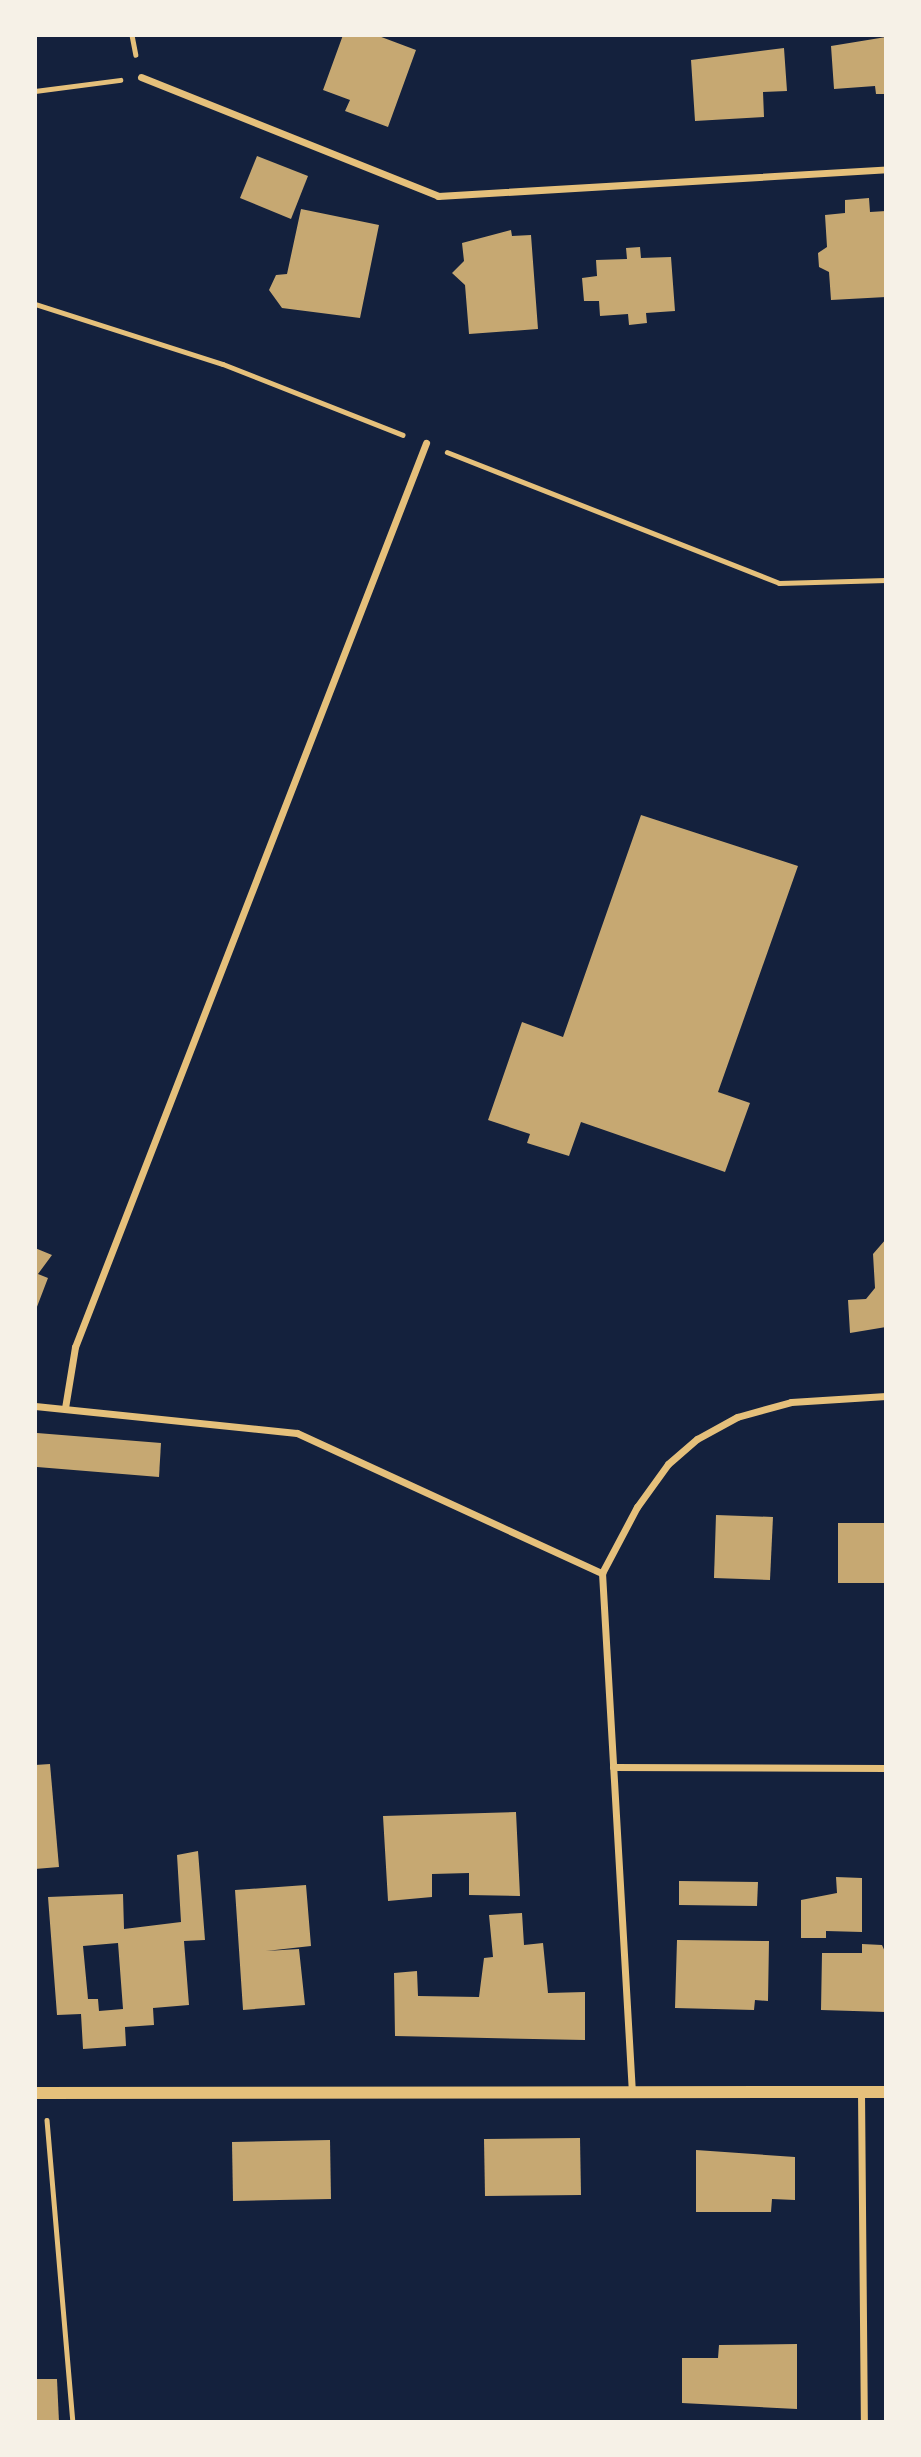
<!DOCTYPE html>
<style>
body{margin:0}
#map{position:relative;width:921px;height:2457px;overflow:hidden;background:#14213d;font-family:"Archivo Narrow",sans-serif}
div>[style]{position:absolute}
.building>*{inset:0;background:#c6a872}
.path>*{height:4.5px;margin:-2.25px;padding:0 2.25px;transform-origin:2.25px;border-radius:2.25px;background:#e5c07b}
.minor>*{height:7px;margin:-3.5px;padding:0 3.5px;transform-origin:3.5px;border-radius:3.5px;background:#e5c07b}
.tertiary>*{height:12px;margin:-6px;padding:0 6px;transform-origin:6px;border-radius:6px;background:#e5c07b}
span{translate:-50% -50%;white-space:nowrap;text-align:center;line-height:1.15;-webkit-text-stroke:6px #f6f1e7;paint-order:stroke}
.frame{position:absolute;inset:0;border:37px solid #f6f1e7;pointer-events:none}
</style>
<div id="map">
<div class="building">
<i style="clip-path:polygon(343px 35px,376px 35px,416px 50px,388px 127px,345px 111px,350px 100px,323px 90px)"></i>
<i style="clip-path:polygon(886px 37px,886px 94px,876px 94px,875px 86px,834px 89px,831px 46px)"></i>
<i style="clip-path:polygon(784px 48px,787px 91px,763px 92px,764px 117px,695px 121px,691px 60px)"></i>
<i style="clip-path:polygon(257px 156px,308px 176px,291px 219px,240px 198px)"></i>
<i style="clip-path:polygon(869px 198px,870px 212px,886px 211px,886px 297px,831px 300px,829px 272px,819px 267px,818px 253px,827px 247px,825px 215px,845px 213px,845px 200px)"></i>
<i style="clip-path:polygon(301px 209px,379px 225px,360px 318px,282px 308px,269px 290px,276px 275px,287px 274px)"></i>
<i style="clip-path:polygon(511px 230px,512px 236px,531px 235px,538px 329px,469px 334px,465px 285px,452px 273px,464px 261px,462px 243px)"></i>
<i style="clip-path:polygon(640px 247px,641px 258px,671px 257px,675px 311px,646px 313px,647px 323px,629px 325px,628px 314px,600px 316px,599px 301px,584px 301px,582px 278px,597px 276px,596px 260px,627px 259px,626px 248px)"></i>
<i style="clip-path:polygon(641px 815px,798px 866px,718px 1092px,750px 1103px,725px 1172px,581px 1122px,569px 1156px,527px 1143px,530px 1134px,488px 1120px,522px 1022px,563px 1037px)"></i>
<i style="clip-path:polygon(886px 1239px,886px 1327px,850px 1333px,848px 1300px,866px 1299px,875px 1288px,873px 1254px)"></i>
<i style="clip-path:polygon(35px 1248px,52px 1255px,38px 1274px,48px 1278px,35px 1312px)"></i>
<i style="clip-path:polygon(37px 1433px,161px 1443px,159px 1477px,37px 1467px)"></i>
<i style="clip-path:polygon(716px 1515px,773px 1517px,770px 1580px,714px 1578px)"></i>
<i style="clip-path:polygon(838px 1523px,886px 1523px,886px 1583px,838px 1583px)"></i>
<i style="clip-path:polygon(50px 1764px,59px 1867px,35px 1869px,35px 1765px)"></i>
<i style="clip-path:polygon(516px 1812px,520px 1896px,469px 1895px,469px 1873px,432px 1874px,432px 1897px,388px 1901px,383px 1816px)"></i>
<i style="clip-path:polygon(evenodd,198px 1851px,205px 1940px,184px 1941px,189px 2005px,153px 2008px,154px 2025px,125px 2027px,126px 2046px,83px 2049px,81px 2014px,57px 2015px,48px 1897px,123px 1894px,124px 1929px,181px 1922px,177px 1855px,198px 1851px,118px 1943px,123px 2009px,99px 2011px,98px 1999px,88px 1999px,83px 1946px,118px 1943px)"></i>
<i style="clip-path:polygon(836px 1877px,862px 1878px,862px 1932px,826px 1931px,826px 1938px,801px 1938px,801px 1900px,837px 1893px)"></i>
<i style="clip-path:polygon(679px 1881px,758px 1882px,757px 1906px,679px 1905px)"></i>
<i style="clip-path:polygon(306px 1885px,311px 1946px,266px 1951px,299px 1949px,305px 2005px,243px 2010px,235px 1890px)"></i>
<i style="clip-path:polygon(522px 1913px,524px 1945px,543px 1943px,548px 1993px,585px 1992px,585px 2040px,395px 2036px,394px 1973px,417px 1971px,418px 1996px,479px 1997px,484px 1958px,493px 1957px,489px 1915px)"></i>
<i style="clip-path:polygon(677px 1940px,769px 1941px,768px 2001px,755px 2000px,754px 2010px,675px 2008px)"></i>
<i style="clip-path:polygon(862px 1944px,882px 1945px,886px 1954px,886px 2012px,821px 2010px,822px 1953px,862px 1953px)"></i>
<i style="clip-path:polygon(580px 2138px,581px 2195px,485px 2196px,484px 2139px)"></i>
<i style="clip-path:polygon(330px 2140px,331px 2199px,233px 2201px,232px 2142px)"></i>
<i style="clip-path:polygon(696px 2150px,795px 2157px,795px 2200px,772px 2199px,771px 2212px,696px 2212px)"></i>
<i style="clip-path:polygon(797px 2344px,797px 2409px,682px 2403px,682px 2358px,718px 2358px,719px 2345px)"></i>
<i style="clip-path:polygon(35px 2379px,57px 2379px,59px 2422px,35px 2422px)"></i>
</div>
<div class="path">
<i style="left:132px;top:35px;width:20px;rotate:79deg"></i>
<i style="left:35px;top:91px;width:86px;rotate:-7.4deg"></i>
<i style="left:35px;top:304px;width:197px;rotate:17.7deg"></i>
<i style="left:223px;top:364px;width:193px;rotate:21.5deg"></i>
<i style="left:447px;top:452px;width:357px;rotate:21.5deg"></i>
<i style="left:779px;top:583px;width:107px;rotate:-1.6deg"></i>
<i style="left:47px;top:2120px;width:303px;rotate:85.1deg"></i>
</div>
<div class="minor">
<i style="left:141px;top:77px;width:320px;rotate:21.8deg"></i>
<i style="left:438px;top:196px;width:449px;rotate:-3.4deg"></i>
<i style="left:35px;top:1406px;width:263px;rotate:5.9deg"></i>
<i style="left:297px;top:1433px;width:336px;rotate:24.7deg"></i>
<i style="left:65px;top:1408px;width:62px;rotate:-80.7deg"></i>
<i style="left:75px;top:1347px;width:970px;rotate:-68.78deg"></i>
<i style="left:613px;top:1767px;width:273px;rotate:0.2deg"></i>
<i style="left:861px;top:2092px;width:330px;rotate:89.5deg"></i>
<i style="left:632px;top:2093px;width:521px;rotate:-93.3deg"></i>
<i style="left:602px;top:1573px;width:75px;rotate:-62.1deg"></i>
<i style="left:637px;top:1507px;width:53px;rotate:-54.2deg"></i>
<i style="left:668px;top:1464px;width:38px;rotate:-41deg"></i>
<i style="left:697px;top:1439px;width:46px;rotate:-28.8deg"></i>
<i style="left:737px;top:1417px;width:56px;rotate:-15.5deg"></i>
<i style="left:791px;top:1402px;width:95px;rotate:-3.6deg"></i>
</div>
<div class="tertiary">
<i style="left:35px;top:2093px;width:851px;rotate:-0.07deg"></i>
</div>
<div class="frame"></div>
</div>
